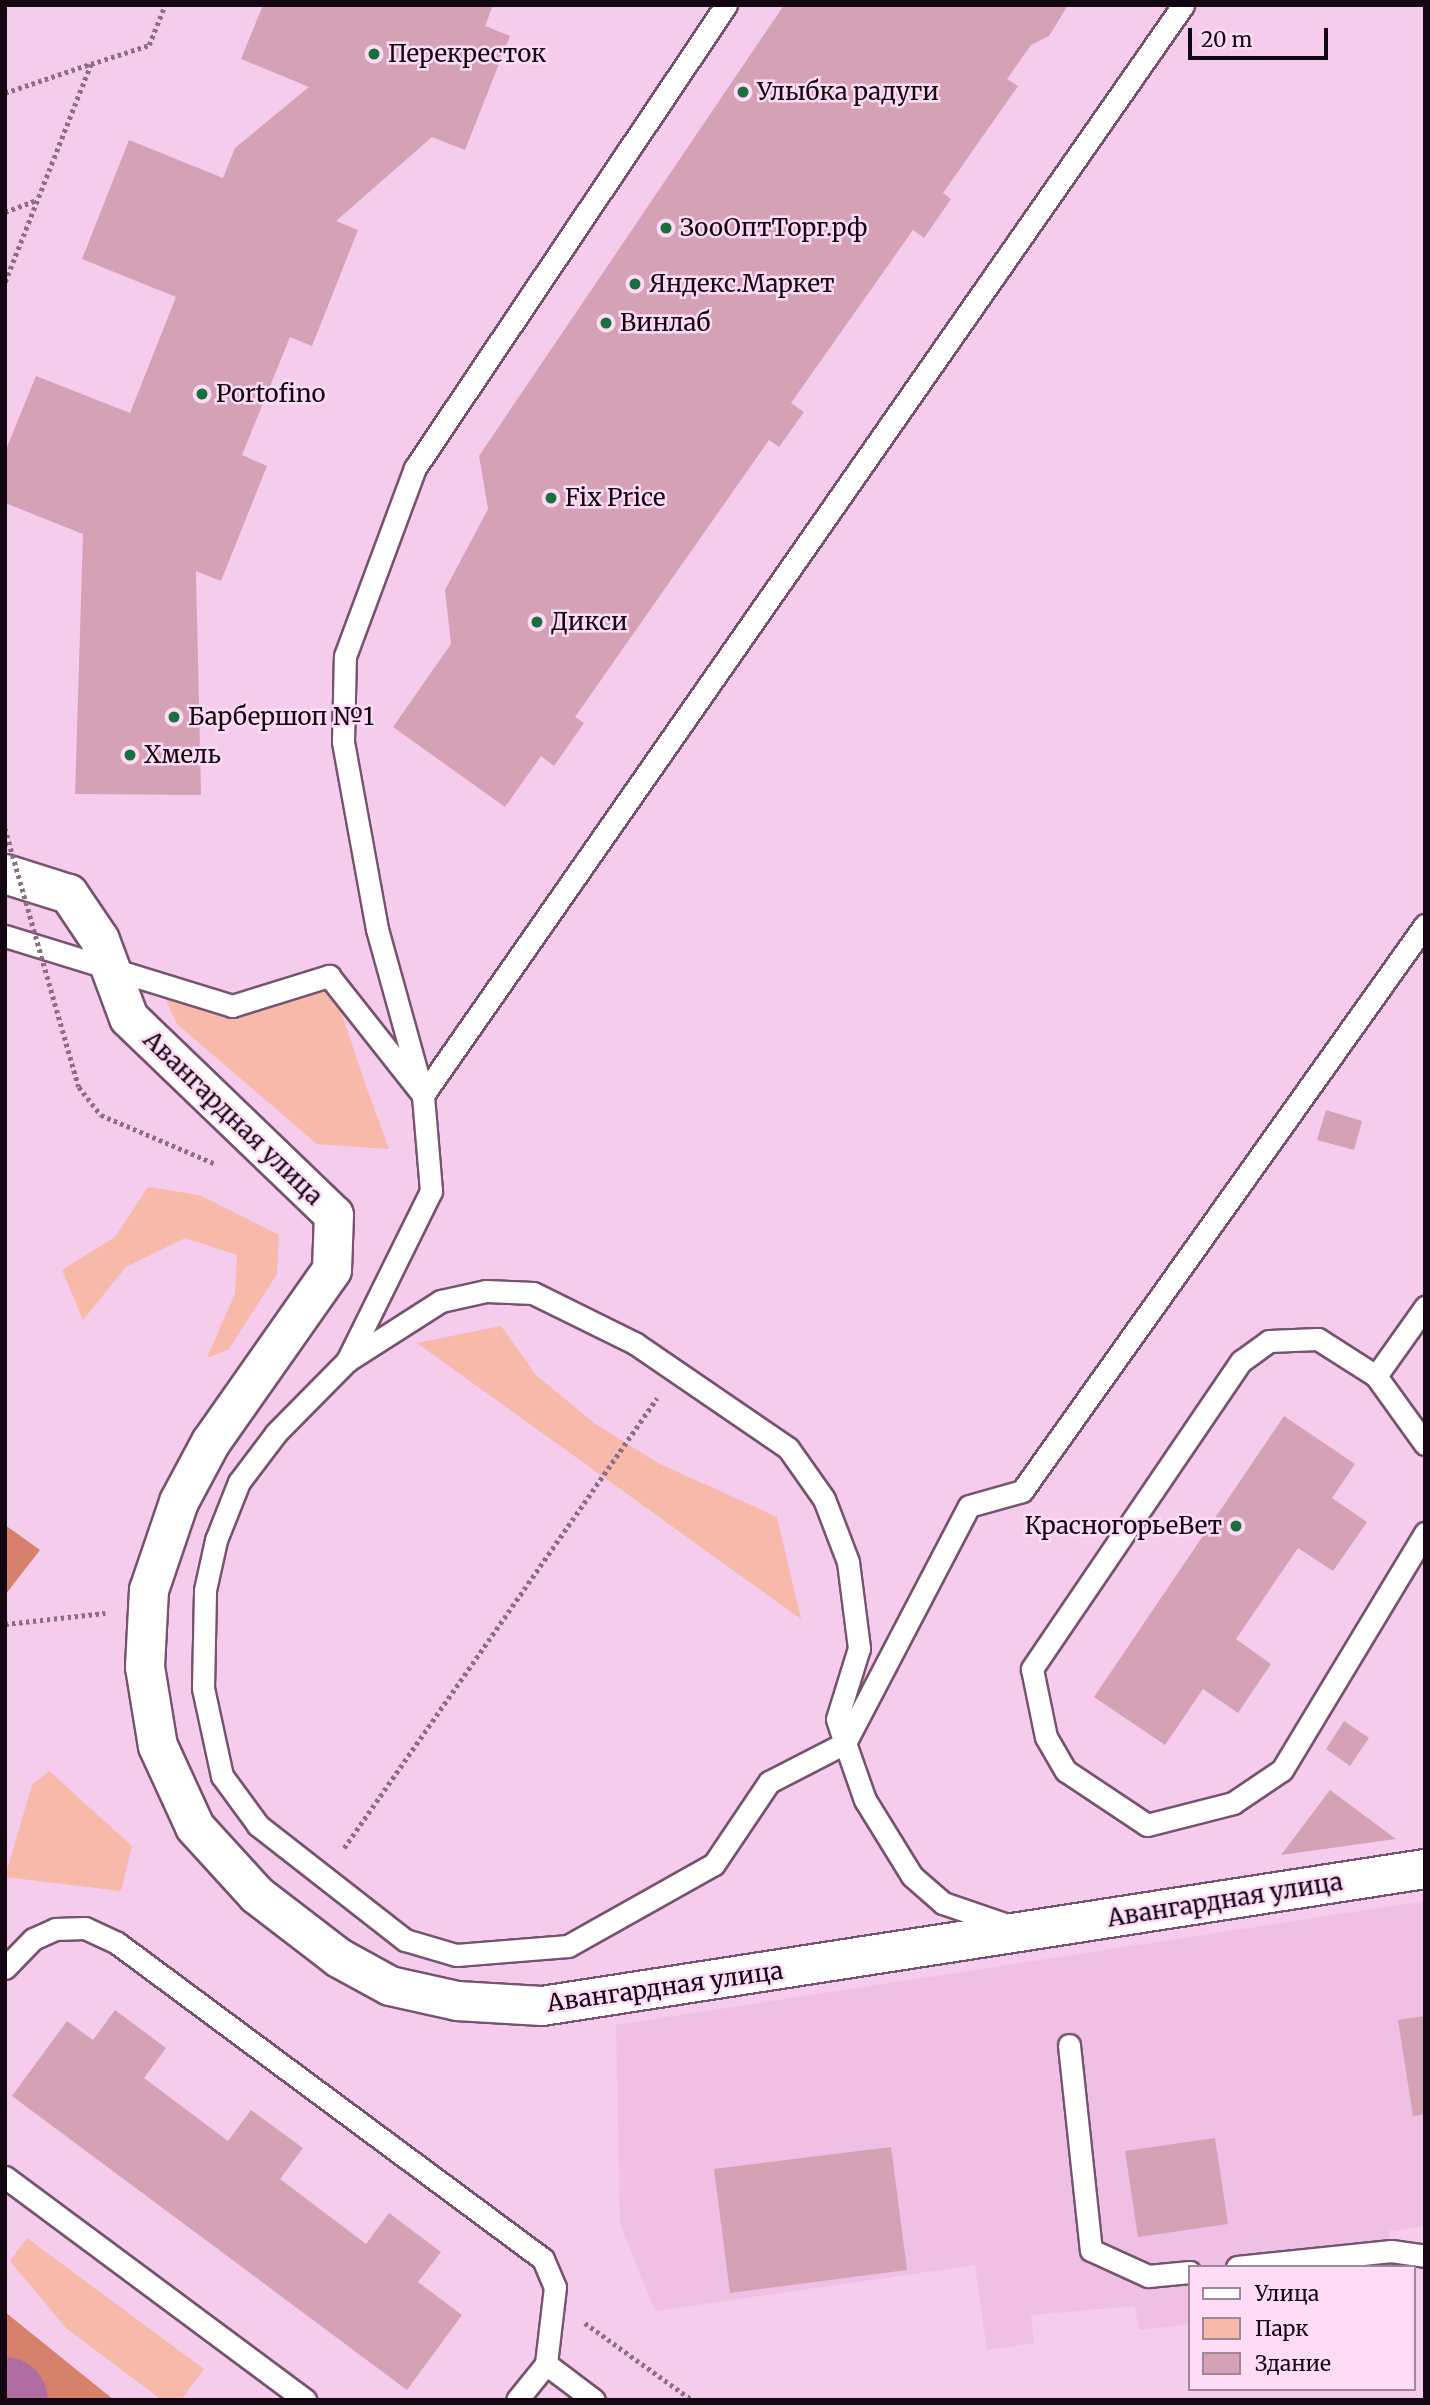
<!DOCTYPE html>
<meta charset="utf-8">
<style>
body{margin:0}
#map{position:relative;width:1430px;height:2405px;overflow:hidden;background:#f6ccec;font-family:Merriweather,serif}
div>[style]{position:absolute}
.built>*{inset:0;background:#efbfe4}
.green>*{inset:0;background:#f6b9aa}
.forest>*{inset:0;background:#d6816c}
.river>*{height:84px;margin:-42px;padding:0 42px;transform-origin:42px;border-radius:42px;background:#b06da2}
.building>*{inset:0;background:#d4a2b4}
.path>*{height:4.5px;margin-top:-2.25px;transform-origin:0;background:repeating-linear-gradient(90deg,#8b6f85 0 3.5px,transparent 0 7px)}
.roads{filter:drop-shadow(2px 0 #77536f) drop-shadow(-2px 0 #77536f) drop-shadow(0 2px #77536f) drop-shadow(0 -2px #77536f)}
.service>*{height:21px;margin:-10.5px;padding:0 10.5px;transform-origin:10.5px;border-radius:10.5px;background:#fff}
.minor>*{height:38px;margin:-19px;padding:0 19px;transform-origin:19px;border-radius:19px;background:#fff}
.path-bridge>*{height:4.5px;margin-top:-2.25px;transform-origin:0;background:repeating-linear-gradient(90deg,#8b6f85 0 3.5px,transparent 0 7px)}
.dots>*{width:19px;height:19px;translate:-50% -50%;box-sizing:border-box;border:4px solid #fedcf6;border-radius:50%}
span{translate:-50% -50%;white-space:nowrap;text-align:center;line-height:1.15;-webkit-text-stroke:5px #fedcf6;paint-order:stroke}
.poi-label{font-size:24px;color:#130611}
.left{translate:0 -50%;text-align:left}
.right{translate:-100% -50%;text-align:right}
.street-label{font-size:24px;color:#130611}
.frame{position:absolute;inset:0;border:7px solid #130611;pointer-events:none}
.legend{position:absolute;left:1188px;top:2265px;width:228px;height:126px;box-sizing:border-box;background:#fedcf6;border:2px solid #a0869a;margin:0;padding:9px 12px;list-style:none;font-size:21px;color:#130611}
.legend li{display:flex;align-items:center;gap:14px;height:35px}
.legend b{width:35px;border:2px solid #a0869a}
.scale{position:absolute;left:1188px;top:28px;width:140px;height:32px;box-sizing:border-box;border:4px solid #130611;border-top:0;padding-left:9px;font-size:21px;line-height:24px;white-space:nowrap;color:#130611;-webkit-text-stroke:5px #fedcf6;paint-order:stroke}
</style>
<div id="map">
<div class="built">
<i style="clip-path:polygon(1425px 1901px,1425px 2226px,1389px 2231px,1393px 2267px,1190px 2267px,1190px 2324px,1139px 2330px,1135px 2306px,1031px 2315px,1034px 2343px,987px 2350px,975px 2265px,655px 2311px,620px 2223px,616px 2025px)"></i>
</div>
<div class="green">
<i style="clip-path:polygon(329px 976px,366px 1086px,389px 1149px,317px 1144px,177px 1024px,158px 983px,232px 1006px)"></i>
<i style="clip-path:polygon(148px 1187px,199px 1195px,279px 1235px,277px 1274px,229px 1349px,207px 1358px,235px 1293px,237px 1255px,185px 1238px,126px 1267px,83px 1320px,62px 1270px,115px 1237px)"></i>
<i style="clip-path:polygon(501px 1326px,536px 1375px,594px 1423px,658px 1463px,777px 1517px,801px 1619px,417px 1343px)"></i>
<i style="clip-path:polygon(49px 1771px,132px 1846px,121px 1891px,5px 1877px,32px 1785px)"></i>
<i style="clip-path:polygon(27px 2238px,204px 2369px,181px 2400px,162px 2400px,66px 2328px,10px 2261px)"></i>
</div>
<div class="forest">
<i style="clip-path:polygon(5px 1525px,40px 1550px,5px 1595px)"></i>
<i style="clip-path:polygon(5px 2312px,114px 2400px,5px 2400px)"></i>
</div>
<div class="river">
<i style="left:5px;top:2399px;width:1px;rotate:45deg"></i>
</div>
<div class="building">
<i style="clip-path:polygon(263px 5px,493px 5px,485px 26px,510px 36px,465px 150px,432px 137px,336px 221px,358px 230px,312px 346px,290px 337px,242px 455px,267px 466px,221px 581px,196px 571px,201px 795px,75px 794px,83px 534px,5px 503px,5px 452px,36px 376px,130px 413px,176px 297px,82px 259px,129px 140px,223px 178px,235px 148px,309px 87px,241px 59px)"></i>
<i style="clip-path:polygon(784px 5px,1068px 5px,1049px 36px,1031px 45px,1007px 79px,1018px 86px,943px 193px,951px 199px,924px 238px,913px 230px,791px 403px,804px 412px,779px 447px,769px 440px,575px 717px,584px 723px,554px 766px,541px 756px,505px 807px,393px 727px,451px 644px,445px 590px,488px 509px,479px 456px)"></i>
<i style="clip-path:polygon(1326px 1110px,1362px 1121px,1354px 1150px,1317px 1140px)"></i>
<i style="clip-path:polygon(1284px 1416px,1355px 1464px,1332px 1498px,1367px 1522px,1333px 1571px,1298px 1548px,1236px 1639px,1271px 1664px,1238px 1713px,1203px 1689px,1165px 1745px,1094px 1697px)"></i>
<i style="clip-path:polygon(1344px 1721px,1369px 1738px,1350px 1766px,1326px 1749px)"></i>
<i style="clip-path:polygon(1330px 1790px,1396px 1839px,1281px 1855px)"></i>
<i style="clip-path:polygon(115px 2010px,166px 2048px,144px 2078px,228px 2141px,251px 2110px,303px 2148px,280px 2179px,366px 2244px,389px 2213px,441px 2252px,418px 2282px,462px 2315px,407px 2390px,12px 2096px,67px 2021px,93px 2040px)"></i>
<i style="clip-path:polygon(1425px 2016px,1425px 2114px,1413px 2116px,1398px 2020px)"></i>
<i style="clip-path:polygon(1215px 2138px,1228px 2224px,1138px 2237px,1125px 2151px)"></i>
<i style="clip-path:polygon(891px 2147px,907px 2270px,730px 2293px,714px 2169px)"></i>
</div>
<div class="path">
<i style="left:5px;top:93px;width:90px;rotate:-18.8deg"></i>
<i style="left:5px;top:212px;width:34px;rotate:-21deg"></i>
<i style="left:5px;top:282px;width:234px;rotate:-68.5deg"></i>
<i style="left:91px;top:64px;width:61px;rotate:-18.1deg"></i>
<i style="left:149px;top:45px;width:43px;rotate:-68.2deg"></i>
<i style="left:101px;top:1115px;width:125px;rotate:23.1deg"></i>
<i style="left:5px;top:1624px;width:101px;rotate:-6.3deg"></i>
<i style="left:344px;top:1848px;width:548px;rotate:-55.18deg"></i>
<i style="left:585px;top:2323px;width:132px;rotate:35.7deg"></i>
</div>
<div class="roads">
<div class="service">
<i style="left:5px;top:936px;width:238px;rotate:17.1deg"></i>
<i style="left:232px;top:1006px;width:102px;rotate:-17.2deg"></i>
<i style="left:329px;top:976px;width:152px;rotate:51.7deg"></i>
<i style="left:423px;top:1095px;width:172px;rotate:-105.5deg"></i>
<i style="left:377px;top:929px;width:191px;rotate:-100.3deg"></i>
<i style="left:343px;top:741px;width:85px;rotate:-88.7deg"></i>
<i style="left:345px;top:656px;width:201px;rotate:-69.6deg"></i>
<i style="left:415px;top:468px;width:558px;rotate:-56.11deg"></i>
<i style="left:486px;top:1291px;width:47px;rotate:2.4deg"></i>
<i style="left:533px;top:1293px;width:115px;rotate:26.3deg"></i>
<i style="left:636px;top:1344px;width:184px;rotate:34.4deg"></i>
<i style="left:788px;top:1448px;width:62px;rotate:54.8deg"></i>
<i style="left:824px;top:1499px;width:67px;rotate:69.1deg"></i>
<i style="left:848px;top:1562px;width:87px;rotate:82.7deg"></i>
<i style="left:859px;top:1648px;width:74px;rotate:107.2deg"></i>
<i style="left:837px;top:1719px;width:25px;rotate:72deg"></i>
<i style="left:845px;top:1743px;width:85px;rotate:152.8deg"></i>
<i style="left:769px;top:1782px;width:99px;rotate:123.9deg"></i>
<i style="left:714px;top:1864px;width:167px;rotate:150.7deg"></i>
<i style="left:568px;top:1946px;width:112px;rotate:175.4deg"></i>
<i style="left:456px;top:1955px;width:53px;rotate:-163.6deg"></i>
<i style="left:405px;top:1940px;width:187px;rotate:-142deg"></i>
<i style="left:258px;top:1825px;width:61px;rotate:-126.3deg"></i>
<i style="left:222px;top:1776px;width:90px;rotate:-102.2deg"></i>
<i style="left:203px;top:1688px;width:98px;rotate:-88.8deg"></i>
<i style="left:205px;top:1590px;width:51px;rotate:-77.6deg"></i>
<i style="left:216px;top:1540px;width:62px;rotate:-68.4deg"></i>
<i style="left:239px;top:1482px;width:61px;rotate:-52.9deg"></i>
<i style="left:276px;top:1433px;width:101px;rotate:-45.4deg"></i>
<i style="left:347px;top:1361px;width:112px;rotate:-32.6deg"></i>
<i style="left:441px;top:1301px;width:46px;rotate:-12.5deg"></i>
<i style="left:347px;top:1361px;width:190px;rotate:-63.7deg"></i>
<i style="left:431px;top:1191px;width:96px;rotate:-94.8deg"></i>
<i style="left:423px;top:1095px;width:1329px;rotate:-55.11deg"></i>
<i style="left:1376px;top:1376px;width:85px;rotate:-54.6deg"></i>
<i style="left:1425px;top:1444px;width:84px;rotate:-125.8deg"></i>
<i style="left:1376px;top:1376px;width:69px;rotate:-147.5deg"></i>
<i style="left:1318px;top:1339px;width:49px;rotate:177.7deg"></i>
<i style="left:1269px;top:1341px;width:34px;rotate:144deg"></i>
<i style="left:1241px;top:1361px;width:372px;rotate:124.2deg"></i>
<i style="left:1032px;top:1669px;width:69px;rotate:78.4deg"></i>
<i style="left:1046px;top:1737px;width:39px;rotate:60deg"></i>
<i style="left:1066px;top:1771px;width:97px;rotate:33.7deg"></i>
<i style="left:1147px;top:1825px;width:89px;rotate:-14.3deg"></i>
<i style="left:1233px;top:1803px;width:59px;rotate:-34deg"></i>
<i style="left:1282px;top:1770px;width:277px;rotate:-58.9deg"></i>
<i style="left:1013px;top:1927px;width:74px;rotate:-161.1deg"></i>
<i style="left:943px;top:1903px;width:41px;rotate:-138.9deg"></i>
<i style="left:912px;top:1876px;width:89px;rotate:-121.7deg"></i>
<i style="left:865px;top:1800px;width:60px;rotate:-109.3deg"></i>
<i style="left:845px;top:1743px;width:267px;rotate:-62.4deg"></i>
<i style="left:969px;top:1506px;width:55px;rotate:-15.8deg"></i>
<i style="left:1022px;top:1491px;width:695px;rotate:-54.55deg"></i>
<i style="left:5px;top:1968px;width:40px;rotate:-46deg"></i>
<i style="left:33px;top:1939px;width:24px;rotate:-24deg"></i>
<i style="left:55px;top:1929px;width:30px;rotate:-2deg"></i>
<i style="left:85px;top:1928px;width:35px;rotate:25deg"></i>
<i style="left:117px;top:1943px;width:530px;rotate:36.57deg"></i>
<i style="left:543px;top:2259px;width:30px;rotate:67deg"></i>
<i style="left:555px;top:2287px;width:78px;rotate:96.7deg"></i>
<i style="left:546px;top:2364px;width:46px;rotate:128.9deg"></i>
<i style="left:1069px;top:2045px;width:206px;rotate:83.9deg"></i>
<i style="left:1091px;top:2250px;width:63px;rotate:24.5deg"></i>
<i style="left:1148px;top:2276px;width:42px;rotate:-5.4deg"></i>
<i style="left:5px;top:2177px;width:374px;rotate:36.6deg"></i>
<i style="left:1237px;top:2267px;width:155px;rotate:-5.9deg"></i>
<i style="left:1391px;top:2251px;width:34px;rotate:8deg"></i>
<i style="left:546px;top:2364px;width:60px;rotate:36.9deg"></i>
</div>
<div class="minor">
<i style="left:5px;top:874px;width:67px;rotate:17.4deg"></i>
<i style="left:69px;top:894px;width:55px;rotate:56deg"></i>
<i style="left:100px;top:940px;width:83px;rotate:69.6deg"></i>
<i style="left:129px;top:1018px;width:284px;rotate:43.9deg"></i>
<i style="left:334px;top:1215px;width:55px;rotate:92.1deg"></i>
<i style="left:332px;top:1270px;width:210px;rotate:125.1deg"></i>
<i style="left:211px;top:1442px;width:68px;rotate:118.1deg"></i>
<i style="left:179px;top:1502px;width:93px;rotate:108.8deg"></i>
<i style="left:149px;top:1590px;width:77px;rotate:93deg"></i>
<i style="left:145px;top:1667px;width:80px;rotate:80.7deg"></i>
<i style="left:158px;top:1746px;width:89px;rotate:65.4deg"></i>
<i style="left:195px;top:1827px;width:92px;rotate:47.6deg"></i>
<i style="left:257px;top:1895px;width:103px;rotate:37.5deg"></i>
<i style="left:339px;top:1958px;width:58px;rotate:28.8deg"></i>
<i style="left:390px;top:1986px;width:69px;rotate:12.6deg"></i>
<i style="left:457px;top:2001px;width:85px;rotate:3.4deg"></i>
<i style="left:542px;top:2006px;width:894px;rotate:-8.82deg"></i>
</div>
</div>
<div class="path-bridge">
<i style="left:5px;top:828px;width:269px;rotate:74.1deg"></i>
<i style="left:79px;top:1087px;width:36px;rotate:52deg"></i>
</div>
<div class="dots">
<i style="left:374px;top:54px;background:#196f41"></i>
<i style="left:743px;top:92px;background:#196f41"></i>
<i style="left:666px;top:228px;background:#196f41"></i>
<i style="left:635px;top:284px;background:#196f41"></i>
<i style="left:606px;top:323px;background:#196f41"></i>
<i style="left:202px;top:394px;background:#196f41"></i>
<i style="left:551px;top:498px;background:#196f41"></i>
<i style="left:537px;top:622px;background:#196f41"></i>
<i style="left:174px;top:717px;background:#196f41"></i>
<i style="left:130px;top:755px;background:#196f41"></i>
<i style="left:1236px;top:1526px;background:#196f41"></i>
</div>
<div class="poi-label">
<span class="left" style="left:388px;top:54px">Перекресток</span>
<span class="left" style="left:757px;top:92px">Улыбка радуги</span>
<span class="left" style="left:680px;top:228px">ЗооОптТорг.рф</span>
<span class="left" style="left:649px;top:284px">Яндекс.Маркет</span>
<span class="left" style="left:620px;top:323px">Винлаб</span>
<span class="left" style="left:216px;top:394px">Portofino</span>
<span class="left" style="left:565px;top:498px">Fix Price</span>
<span class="left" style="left:551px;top:622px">Дикси</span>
<span class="left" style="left:188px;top:717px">Барбершоп №1</span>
<span class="left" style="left:144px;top:755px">Хмель</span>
<span class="right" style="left:1222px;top:1526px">КрасногорьеВет</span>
</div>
<div class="street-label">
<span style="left:233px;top:1118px;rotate:44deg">Авангардная улица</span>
<span style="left:1225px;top:1900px;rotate:-9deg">Авангардная улица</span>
<span style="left:665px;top:1987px;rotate:-8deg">Авангардная улица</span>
</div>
<div class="frame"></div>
<ul class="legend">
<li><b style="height:9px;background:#fff"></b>Улица</li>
<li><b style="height:19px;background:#f6b9aa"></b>Парк</li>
<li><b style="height:19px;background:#d4a2b4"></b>Здание</li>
</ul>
<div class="scale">20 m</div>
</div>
